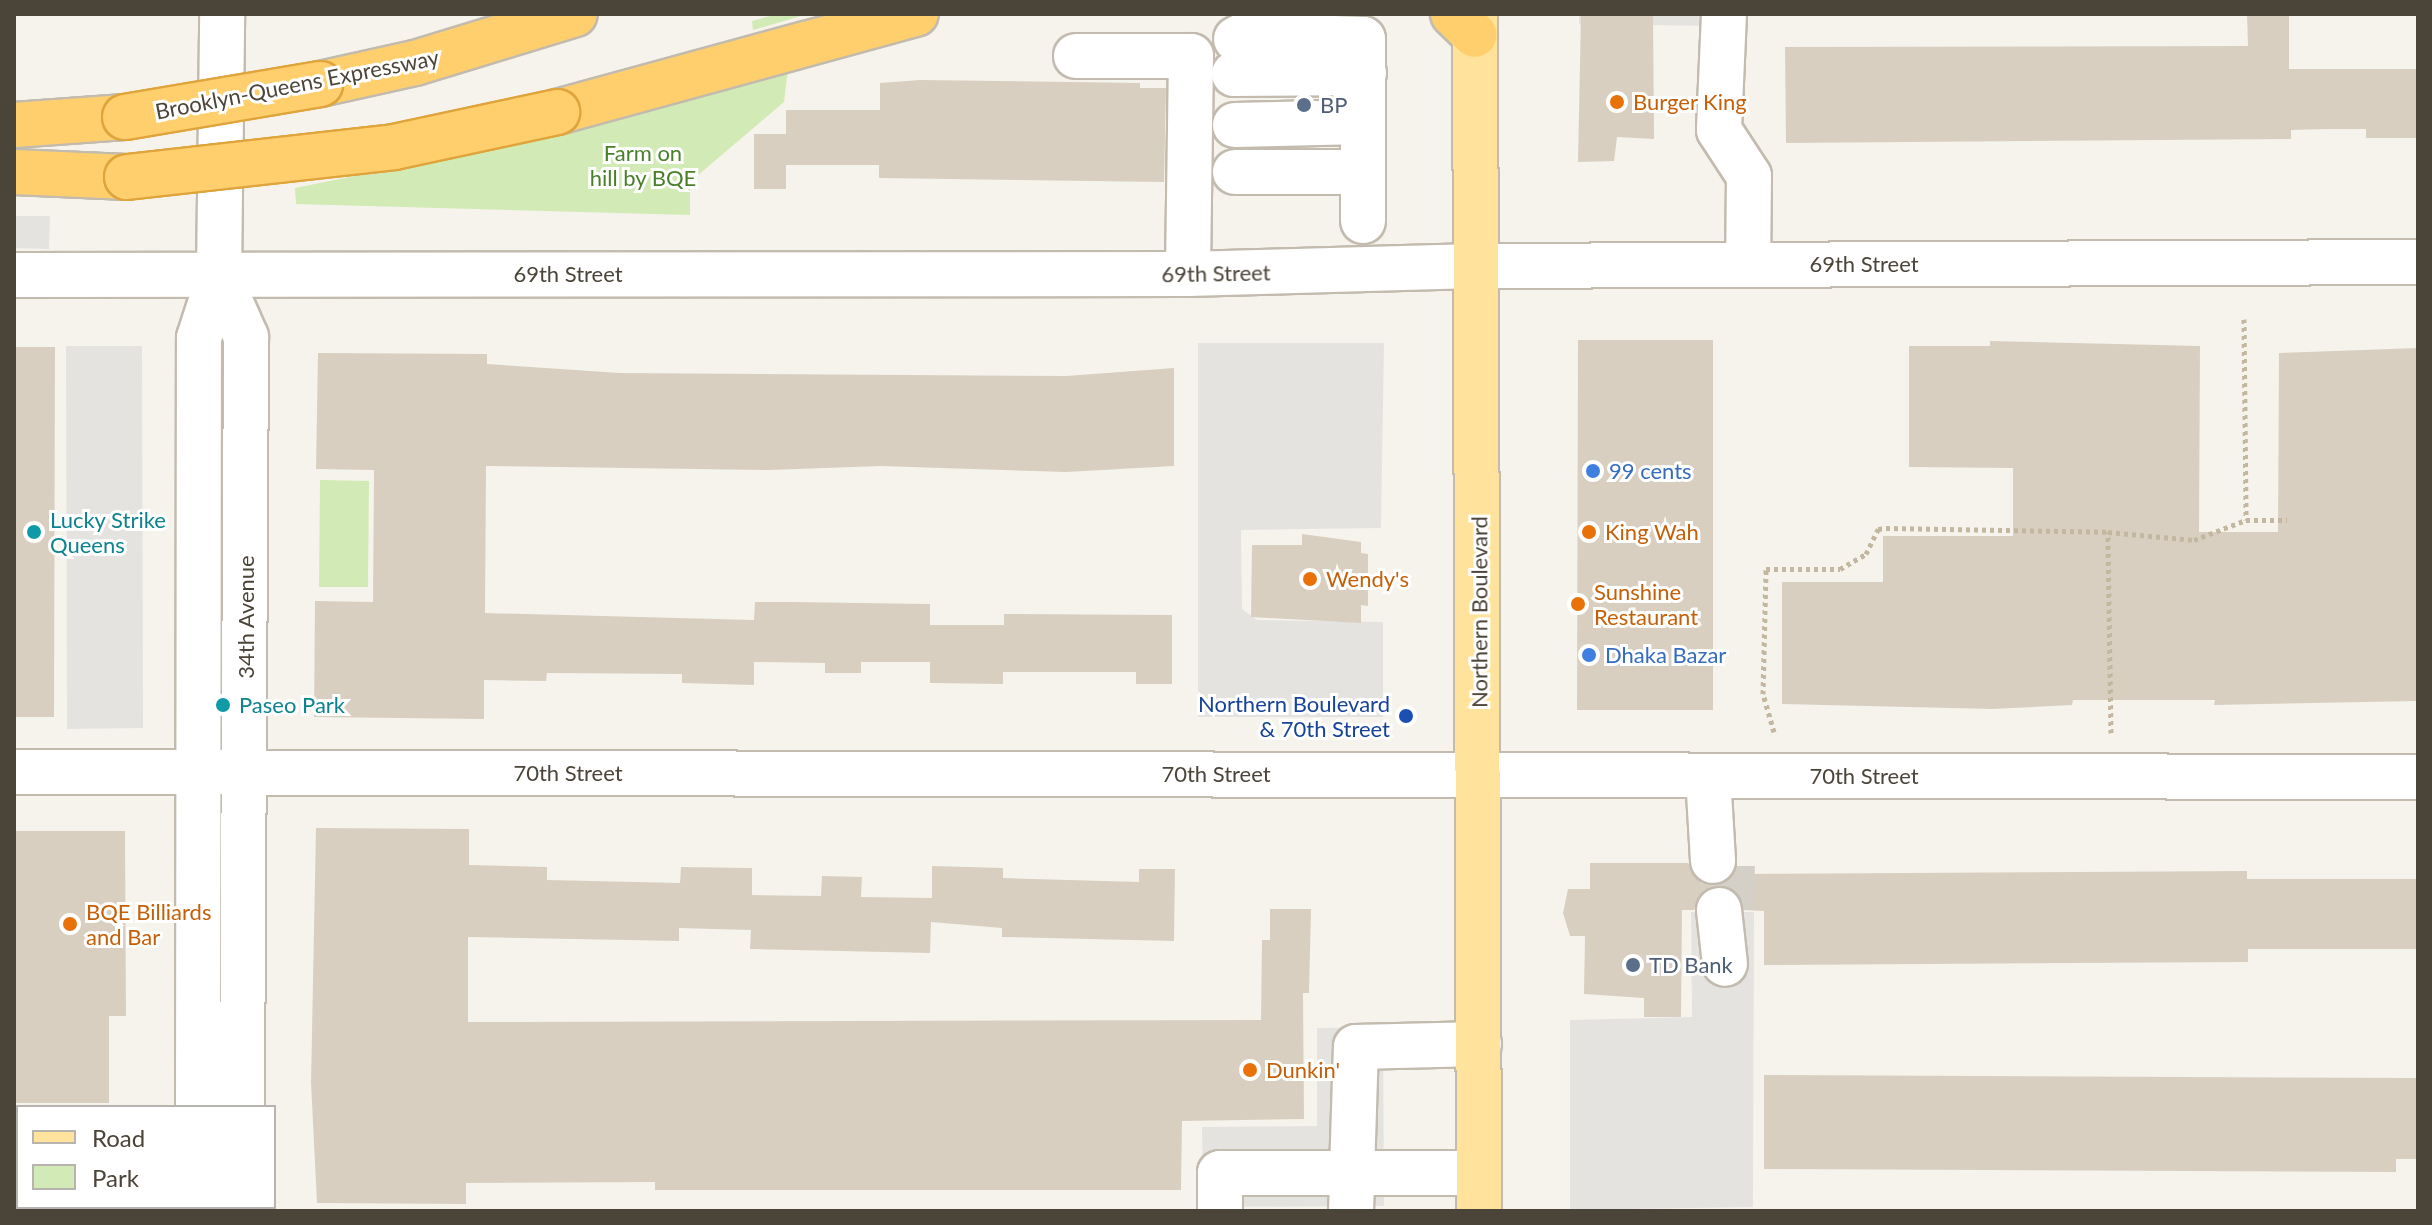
<!DOCTYPE html>
<style>
body{margin:0}
#map{position:relative;width:2432px;height:1225px;overflow:hidden;background:#f6f3ec;font-family:Lato,sans-serif}
div>[style]{position:absolute}
.green>*{inset:0;background:#d2eab5}
.parking>*{inset:0;background:#e5e3e0}
.building>*{inset:0;background:#d8cfc1}
.minor-tunnel>*{height:44px;margin-top:-22px;transform-origin:0;background:repeating-linear-gradient(90deg,#d4d0c8 0 44px,transparent 0 66px)}
.path>*{height:5px;margin-top:-2.5px;transform-origin:0;background:repeating-linear-gradient(90deg,#c4b79f 0 4px,transparent 0 8px)}
.roads{filter:drop-shadow(2px 0 #c2bbae) drop-shadow(-2px 0 #c2bbae) drop-shadow(0 2px #c2bbae) drop-shadow(0 -2px #c2bbae)}
.minor>*{height:44px;margin:-22px;padding:0 22px;transform-origin:22px;border-radius:22px;background:#fff}
.major>*{height:44px;margin:-22px;padding:0 22px;transform-origin:22px;border-radius:22px;background:#ffe39c}
.highway>*{height:44px;margin:-22px;padding:0 22px;transform-origin:22px;border-radius:22px;background:#ffcf6e}
.bridges{filter:drop-shadow(2px 0 #e0a43c) drop-shadow(-2px 0 #e0a43c) drop-shadow(0 2px #e0a43c) drop-shadow(0 -2px #e0a43c)}
.highway-bridge>*{height:44px;margin:-22px;padding:0 22px;transform-origin:22px;border-radius:22px;background:#ffcf6e}
.dots>*{width:22px;height:22px;translate:-50% -50%;box-sizing:border-box;border:4px solid #fff;border-radius:50%}
span{translate:-50% -50%;white-space:nowrap;text-align:center;line-height:1.15;-webkit-text-stroke:6px #fff;paint-order:stroke}
.street-label{font-size:22px;color:#4b4439}
.food-label{font-size:22px;color:#c56008}
.left{translate:0 -50%;text-align:left}
.service-label{font-size:22px;color:#4e5e75}
.park-label{font-size:22px;color:#4a7f2a}
.shop-label{font-size:22px;color:#366cbe}
.culture-label{font-size:22px;color:#0d838f}
.transit-label{font-size:22px;color:#164399}
.right{translate:-100% -50%;text-align:right}
.frame{position:absolute;inset:0;border:16px solid #4b4439;pointer-events:none}
.legend{position:absolute;left:16px;top:1105px;width:260px;height:104px;box-sizing:border-box;background:#fff;border:2px solid #b7b4b0;margin:0;padding:10px 14px;list-style:none;font-size:24px;color:#4b4439}
.legend li{display:flex;align-items:center;gap:16px;height:40px}
.legend b{width:40px;border:2px solid #b7b4b0}
</style>
<div id="map">
<div class="green">
<i style="clip-path:polygon(777px 14px,808px 14px,753px 30px,752px 21px)"></i>
<i style="clip-path:polygon(788px 68px,784px 102px,690px 182px,690px 215px,296px 204px,295px 188px,517px 143px)"></i>
<i style="clip-path:polygon(320px 480px,369px 481px,368px 587px,319px 587px)"></i>
</div>
<div class="parking">
<i style="clip-path:polygon(1579px 14px,1743px 14px,1718px 26px,1579px 24px)"></i>
<i style="clip-path:polygon(14px 216px,50px 216px,49px 249px,14px 248px)"></i>
<i style="clip-path:polygon(1198px 343px,1384px 343px,1381px 528px,1241px 530px,1242px 609px,1257px 620px,1383px 622px,1383px 717px,1198px 717px)"></i>
<i style="clip-path:polygon(66px 346px,142px 346px,143px 728px,67px 729px)"></i>
<i style="clip-path:polygon(1691px 912px,1754px 912px,1753px 1207px,1570px 1210px,1570px 1020px,1692px 1017px)"></i>
<i style="clip-path:polygon(1383px 1027px,1384px 1206px,1203px 1207px,1202px 1127px,1317px 1126px,1317px 1028px)"></i>
</div>
<div class="building">
<i style="clip-path:polygon(1581px 14px,1653px 14px,1654px 139px,1617px 137px,1614px 161px,1578px 162px)"></i>
<i style="clip-path:polygon(2247px 14px,2289px 14px,2289px 69px,2418px 69px,2418px 138px,2366px 138px,2366px 129px,2329px 129px,2291px 130px,2291px 139px,1786px 143px,1785px 47px,2248px 46px)"></i>
<i style="clip-path:polygon(920px 80px,1140px 83px,1140px 88px,1166px 88px,1164px 182px,879px 178px,879px 165px,786px 165px,786px 189px,754px 189px,754px 134px,786px 134px,786px 110px,880px 110px,880px 83px)"></i>
<i style="clip-path:polygon(1578px 340px,1713px 340px,1713px 710px,1577px 710px)"></i>
<i style="clip-path:polygon(1990px 341px,2200px 346px,2199px 532px,2278px 532px,2279px 353px,2418px 348px,2418px 701px,2214px 705px,2215px 700px,2073px 700px,2072px 705px,1992px 709px,1782px 704px,1782px 582px,1883px 582px,1883px 536px,2013px 536px,2013px 468px,1909px 467px,1909px 346px,1990px 346px)"></i>
<i style="clip-path:polygon(14px 347px,55px 347px,54px 717px,14px 717px)"></i>
<i style="clip-path:polygon(318px 353px,487px 354px,487px 364px,620px 373px,1066px 376px,1174px 368px,1174px 466px,1066px 472px,881px 466px,769px 470px,486px 466px,485px 613px,754px 620px,755px 602px,791px 602px,930px 604px,930px 625px,1004px 625px,1004px 614px,1172px 615px,1172px 684px,1136px 684px,1136px 672px,1003px 672px,1003px 684px,930px 683px,930px 662px,861px 662px,861px 673px,825px 673px,825px 663px,754px 662px,754px 685px,682px 683px,682px 674px,547px 673px,546px 681px,484px 680px,484px 719px,314px 717px,315px 601px,373px 602px,374px 470px,316px 469px)"></i>
<i style="clip-path:polygon(1302px 534px,1361px 542px,1361px 553px,1368px 554px,1368px 606px,1361px 605px,1361px 623px,1251px 617px,1252px 545px,1302px 545px)"></i>
<i style="clip-path:polygon(316px 828px,469px 829px,469px 865px,547px 867px,547px 880px,680px 883px,681px 867px,752px 868px,752px 895px,821px 896px,822px 876px,862px 877px,861px 897px,932px 898px,932px 866px,1003px 868px,1003px 878px,1139px 882px,1139px 869px,1175px 869px,1174px 941px,1002px 937px,1002px 928px,931px 922px,930px 953px,750px 949px,751px 930px,679px 928px,679px 941px,468px 937px,468px 1022px,1261px 1020px,1262px 940px,1270px 940px,1270px 909px,1311px 909px,1309px 993px,1303px 993px,1304px 1119px,1182px 1121px,1181px 1190px,655px 1190px,655px 1182px,466px 1183px,466px 1204px,317px 1203px,311px 1083px)"></i>
<i style="clip-path:polygon(14px 831px,125px 831px,126px 1016px,109px 1016px,109px 1103px,14px 1103px)"></i>
<i style="clip-path:polygon(1590px 863px,1688px 863px,1701px 883px,1714px 886px,1704px 890px,1694px 910px,1682px 910px,1681px 1017px,1644px 1017px,1644px 998px,1584px 994px,1585px 936px,1570px 936px,1563px 913px,1568px 889px,1590px 889px)"></i>
<i style="clip-path:polygon(1737px 866px,1737px 874px,2247px 871px,2247px 879px,2418px 879px,2418px 949px,2248px 949px,2248px 962px,1764px 965px,1764px 911px,1744px 910px,1739px 895px,1717px 885px,1727px 881px)"></i>
<i style="clip-path:polygon(1764px 1075px,2418px 1078px,2418px 1159px,2396px 1159px,2396px 1172px,1764px 1169px)"></i>
</div>
<div class="minor-tunnel">
<i style="left:1732px;top:910px;width:49px;rotate:-88.8deg"></i>
</div>
<div class="path">
<i style="left:2244px;top:319px;width:201px;rotate:89.4deg"></i>
<i style="left:2246px;top:520px;width:41px"></i>
<i style="left:1774px;top:732px;width:40px;rotate:-106deg"></i>
<i style="left:1763px;top:694px;width:125px;rotate:-88.6deg"></i>
<i style="left:1766px;top:569px;width:74px"></i>
<i style="left:1840px;top:569px;width:30px;rotate:-30deg"></i>
<i style="left:1866px;top:554px;width:28px;rotate:-64deg"></i>
<i style="left:1878px;top:529px;width:8px;rotate:-7deg"></i>
<i style="left:1886px;top:528px;width:222px;rotate:1deg"></i>
<i style="left:2111px;top:733px;width:201px;rotate:-90.9deg"></i>
<i style="left:2108px;top:532px;width:86px;rotate:5.3deg"></i>
<i style="left:2194px;top:540px;width:56px;rotate:-21deg"></i>
</div>
<div class="roads">
<div class="minor">
<i style="left:1724px;top:14px;width:116px;rotate:92.5deg"></i>
<i style="left:1719px;top:130px;width:55px;rotate:56.9deg"></i>
<i style="left:1749px;top:176px;width:89px;rotate:90.6deg"></i>
<i style="left:1236px;top:39px;width:9px;rotate:-27deg"></i>
<i style="left:1244px;top:35px;width:119px;rotate:1.9deg"></i>
<i style="left:1363px;top:39px;width:182px;rotate:90deg"></i>
<i style="left:1076px;top:56px;width:115px"></i>
<i style="left:1191px;top:56px;width:218px;rotate:90.8deg"></i>
<i style="left:1234px;top:74px;width:130px;rotate:-0.4deg"></i>
<i style="left:1235px;top:125px;width:128px;rotate:-1.3deg"></i>
<i style="left:1235px;top:172px;width:128px"></i>
<i style="left:14px;top:275px;width:1174px;rotate:-0.05deg"></i>
<i style="left:1188px;top:274px;width:287px;rotate:-1.6deg"></i>
<i style="left:1475px;top:266px;width:943px;rotate:-0.24deg"></i>
<i style="left:219px;top:276px;width:67px;rotate:66.1deg"></i>
<i style="left:246px;top:337px;width:770px;rotate:90.3deg"></i>
<i style="left:14px;top:772px;width:2404px;rotate:0.12deg"></i>
<i style="left:1708px;top:776px;width:85px;rotate:86.6deg"></i>
<i style="left:1719px;top:910px;width:54px;rotate:83.7deg"></i>
<i style="left:198px;top:1107px;width:769px;rotate:-89.93deg"></i>
<i style="left:199px;top:338px;width:65px;rotate:-72.1deg"></i>
<i style="left:219px;top:276px;width:262px;rotate:-89.3deg"></i>
<i style="left:198px;top:1211px;width:4px;rotate:-90deg"></i>
<i style="left:242px;top:1211px;width:4px;rotate:-90deg"></i>
<i style="left:1220px;top:1211px;width:38px;rotate:-90deg"></i>
<i style="left:1220px;top:1173px;width:132px"></i>
<i style="left:1352px;top:1173px;width:126px;rotate:-88.2deg"></i>
<i style="left:1356px;top:1047px;width:123px;rotate:-1.4deg"></i>
<i style="left:1351px;top:1211px;width:38px;rotate:-88deg"></i>
<i style="left:1352px;top:1173px;width:127px"></i>
</div>
<div class="major">
<i style="left:1475px;top:14px;width:1197px;rotate:89.81deg"></i>
</div>
<div class="highway">
<i style="left:1453px;top:14px;width:30px;rotate:44deg"></i>
<i style="left:320px;top:84px;width:97px;rotate:-12.5deg"></i>
<i style="left:415px;top:63px;width:167px;rotate:-17deg"></i>
<i style="left:557px;top:112px;width:372px;rotate:-15.3deg"></i>
<i style="left:14px;top:125px;width:111px;rotate:-4.1deg"></i>
<i style="left:14px;top:172px;width:113px;rotate:2.5deg"></i>
</div>
</div>
<div class="bridges">
<div class="highway-bridge">
<i style="left:125px;top:117px;width:198px;rotate:-9.6deg"></i>
<i style="left:127px;top:177px;width:269px;rotate:-6.4deg"></i>
<i style="left:394px;top:147px;width:167px;rotate:-12.1deg"></i>
</div>
</div>
<div class="dots">
<i style="left:1617px;top:102px;background:#e8710a"></i>
<i style="left:1304px;top:105px;background:#5c6f8a"></i>
<i style="left:1593px;top:471px;background:#3f7fe0"></i>
<i style="left:34px;top:532px;background:#0f9aa8"></i>
<i style="left:1589px;top:532px;background:#e8710a"></i>
<i style="left:1310px;top:579px;background:#e8710a"></i>
<i style="left:1578px;top:604px;background:#e8710a"></i>
<i style="left:1589px;top:655px;background:#3f7fe0"></i>
<i style="left:223px;top:705px;background:#0f9aa8"></i>
<i style="left:1406px;top:716px;background:#1a4fb4"></i>
<i style="left:70px;top:924px;background:#e8710a"></i>
<i style="left:1633px;top:965px;background:#5c6f8a"></i>
<i style="left:1250px;top:1070px;background:#e8710a"></i>
</div>
<div class="street-label">
<span style="left:297px;top:84px;rotate:-11deg">Brooklyn-Queens Expressway</span>
<span style="left:1864px;top:264px">69th Street</span>
<span style="left:1216px;top:273px;rotate:-1deg">69th Street</span>
<span style="left:568px;top:274px">69th Street</span>
<span style="left:1479px;top:612px;rotate:-90deg">Northern Boulevard</span>
<span style="left:246px;top:617px;rotate:-90deg">34th Avenue</span>
<span style="left:568px;top:773px">70th Street</span>
<span style="left:1216px;top:774px">70th Street</span>
<span style="left:1864px;top:776px">70th Street</span>
</div>
<div class="food-label">
<span class="left" style="left:1633px;top:102px">Burger King</span>
<span class="left" style="left:1605px;top:532px">King Wah</span>
<span class="left" style="left:1326px;top:579px">Wendy's</span>
<span class="left" style="left:1594px;top:604px">Sunshine<br>Restaurant</span>
<span class="left" style="left:86px;top:924px">BQE Billiards<br>and Bar</span>
<span class="left" style="left:1266px;top:1070px">Dunkin'</span>
</div>
<div class="service-label">
<span class="left" style="left:1320px;top:105px">BP</span>
<span class="left" style="left:1649px;top:965px">TD Bank</span>
</div>
<div class="park-label">
<span style="left:643px;top:165px">Farm on<br>hill by BQE</span>
</div>
<div class="shop-label">
<span class="left" style="left:1609px;top:471px">99 cents</span>
<span class="left" style="left:1605px;top:655px">Dhaka Bazar</span>
</div>
<div class="culture-label">
<span class="left" style="left:50px;top:532px">Lucky Strike<br>Queens</span>
<span class="left" style="left:239px;top:705px">Paseo Park</span>
</div>
<div class="transit-label">
<span class="right" style="left:1390px;top:716px">Northern Boulevard<br>&amp; 70th Street</span>
</div>
<div class="frame"></div>
<ul class="legend">
<li><b style="height:10px;background:#ffe39c"></b>Road</li>
<li><b style="height:22px;background:#d2eab5"></b>Park</li>
</ul>
</div>
